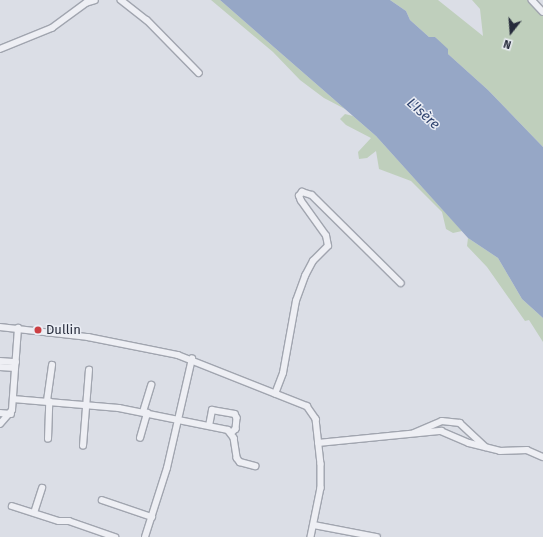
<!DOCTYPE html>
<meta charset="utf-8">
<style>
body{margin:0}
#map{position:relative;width:543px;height:537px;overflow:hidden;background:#dbdee6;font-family:"Fira Sans",sans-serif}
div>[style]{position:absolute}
.green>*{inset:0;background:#bfcfbc}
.water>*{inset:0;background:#96a7c6}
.roads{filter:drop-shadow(1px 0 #a1a5af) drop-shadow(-1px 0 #a1a5af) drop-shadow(0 1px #a1a5af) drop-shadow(0 -1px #a1a5af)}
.minor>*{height:5.5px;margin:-2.75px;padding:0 2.75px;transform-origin:2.75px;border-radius:2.75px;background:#eeeff4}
.dots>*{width:11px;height:11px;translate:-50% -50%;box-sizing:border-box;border:2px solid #eaedf4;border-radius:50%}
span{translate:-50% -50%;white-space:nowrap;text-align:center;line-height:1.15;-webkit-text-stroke:3px #eaedf4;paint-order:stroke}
.poi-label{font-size:13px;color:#262b3b}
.left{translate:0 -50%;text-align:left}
.water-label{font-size:14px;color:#30446f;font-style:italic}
.north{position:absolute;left:491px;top:12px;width:40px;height:40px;-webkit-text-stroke:3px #eaedf4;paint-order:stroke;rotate:197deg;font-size:11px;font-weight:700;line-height:16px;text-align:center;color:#262b3b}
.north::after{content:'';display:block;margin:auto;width:14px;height:18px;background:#262b3b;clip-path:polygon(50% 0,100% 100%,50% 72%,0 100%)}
</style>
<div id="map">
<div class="green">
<i style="clip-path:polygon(211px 0,220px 0,345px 109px,324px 98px,300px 80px,273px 52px)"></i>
<i style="clip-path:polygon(390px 0,438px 0,483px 36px,480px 9px,472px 0,528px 0,543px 15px,543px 147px,488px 90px,448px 54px,435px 37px,429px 37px,410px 20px,406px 11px)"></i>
<i style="clip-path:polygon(345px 114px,353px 116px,376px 136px,462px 231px,453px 233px,446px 229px,442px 212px,411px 181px,379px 169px,376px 151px,367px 158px,359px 159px,358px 152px,371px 138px,346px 125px,340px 119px)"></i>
<i style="clip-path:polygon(468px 238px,498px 258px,522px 299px,543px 318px,543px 342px,529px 320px,525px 321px,487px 267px,467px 246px)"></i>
</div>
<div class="water">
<i style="clip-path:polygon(220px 0,390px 0,406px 11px,410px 20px,429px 37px,435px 37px,448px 49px,448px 54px,488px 90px,543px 147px,543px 318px,522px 299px,498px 258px,468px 238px,376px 136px)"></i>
</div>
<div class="roads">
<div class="minor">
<i style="left:121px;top:0;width:33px;rotate:38deg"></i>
<i style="left:147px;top:20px;width:74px;rotate:45.5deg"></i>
<i style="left:532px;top:0;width:16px;rotate:47deg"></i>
<i style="left:0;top:49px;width:56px;rotate:-22deg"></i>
<i style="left:52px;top:28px;width:42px;rotate:-36.3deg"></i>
<i style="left:86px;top:3px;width:9px;rotate:-18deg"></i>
<i style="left:0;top:327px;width:89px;rotate:6.5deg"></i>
<i style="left:88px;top:337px;width:92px;rotate:11.3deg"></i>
<i style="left:178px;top:355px;width:139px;rotate:21.6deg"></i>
<i style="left:307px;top:406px;width:16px;rotate:55deg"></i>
<i style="left:316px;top:419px;width:45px;rotate:83.7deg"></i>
<i style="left:321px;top:464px;width:24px;rotate:90deg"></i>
<i style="left:321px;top:488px;width:50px;rotate:101.5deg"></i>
<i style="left:0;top:361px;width:16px;rotate:4deg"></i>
<i style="left:0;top:367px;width:15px;rotate:4deg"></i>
<i style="left:275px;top:394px;width:22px;rotate:-69deg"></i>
<i style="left:283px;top:373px;width:73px;rotate:-79.8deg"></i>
<i style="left:296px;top:301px;width:27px;rotate:-70deg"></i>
<i style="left:305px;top:276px;width:17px;rotate:-62deg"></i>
<i style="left:313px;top:261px;width:21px;rotate:-45deg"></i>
<i style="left:328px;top:246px;width:10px;rotate:-101deg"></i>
<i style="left:326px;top:236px;width:43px;rotate:-125.5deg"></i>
<i style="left:301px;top:201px;width:5px;rotate:-112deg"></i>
<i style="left:299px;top:196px;width:5px;rotate:-53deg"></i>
<i style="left:302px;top:192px;width:10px;rotate:17deg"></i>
<i style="left:312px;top:195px;width:125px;rotate:44.7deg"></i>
<i style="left:13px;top:399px;width:106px;rotate:4.9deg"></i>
<i style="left:119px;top:408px;width:111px;rotate:11.4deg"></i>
<i style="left:228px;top:430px;width:10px;rotate:53deg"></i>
<i style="left:234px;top:438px;width:20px;rotate:81deg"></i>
<i style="left:237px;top:458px;width:5px;rotate:53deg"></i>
<i style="left:240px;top:462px;width:16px;rotate:15deg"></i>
<i style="left:47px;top:401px;width:36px;rotate:-82deg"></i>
<i style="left:143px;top:412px;width:28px;rotate:-73deg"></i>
<i style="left:0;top:413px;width:11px;rotate:5deg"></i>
<i style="left:0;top:424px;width:18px;rotate:-49deg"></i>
<i style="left:12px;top:410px;width:82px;rotate:-85.8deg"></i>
<i style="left:209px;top:426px;width:16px;rotate:-79deg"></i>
<i style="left:212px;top:410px;width:23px;rotate:10deg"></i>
<i style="left:235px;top:414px;width:4px;rotate:63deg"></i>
<i style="left:237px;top:418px;width:11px;rotate:95deg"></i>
<i style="left:236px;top:429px;width:6px;rotate:135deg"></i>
<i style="left:414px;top:433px;width:30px;rotate:-23deg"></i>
<i style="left:442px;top:421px;width:18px;rotate:6deg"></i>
<i style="left:460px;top:423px;width:35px;rotate:43deg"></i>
<i style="left:140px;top:438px;width:26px;rotate:-74deg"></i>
<i style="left:48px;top:439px;width:37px;rotate:-88deg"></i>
<i style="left:318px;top:443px;width:124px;rotate:-5.6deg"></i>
<i style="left:441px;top:431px;width:30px;rotate:23deg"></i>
<i style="left:469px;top:443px;width:32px;rotate:14deg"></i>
<i style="left:500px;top:451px;width:27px;rotate:-2deg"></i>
<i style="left:527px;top:450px;width:17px;rotate:24deg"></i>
<i style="left:83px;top:446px;width:76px;rotate:-85.5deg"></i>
<i style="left:102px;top:500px;width:53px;rotate:18.8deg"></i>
<i style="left:12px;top:506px;width:49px;rotate:17.7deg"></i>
<i style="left:59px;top:521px;width:10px"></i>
<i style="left:69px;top:521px;width:49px;rotate:19.2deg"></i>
<i style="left:34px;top:513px;width:26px;rotate:-72deg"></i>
<i style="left:314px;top:525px;width:64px;rotate:10.8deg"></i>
<i style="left:145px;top:537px;width:72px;rotate:-72.3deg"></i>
<i style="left:167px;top:468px;width:112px;rotate:-77.1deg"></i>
</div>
</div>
<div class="dots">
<i style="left:38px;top:330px;background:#cc3f43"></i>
</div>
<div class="poi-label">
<span class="left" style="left:46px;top:330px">Dullin</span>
</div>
<div class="water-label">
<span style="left:423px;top:114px;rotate:42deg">L'Isère</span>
</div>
<div class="north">N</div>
</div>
